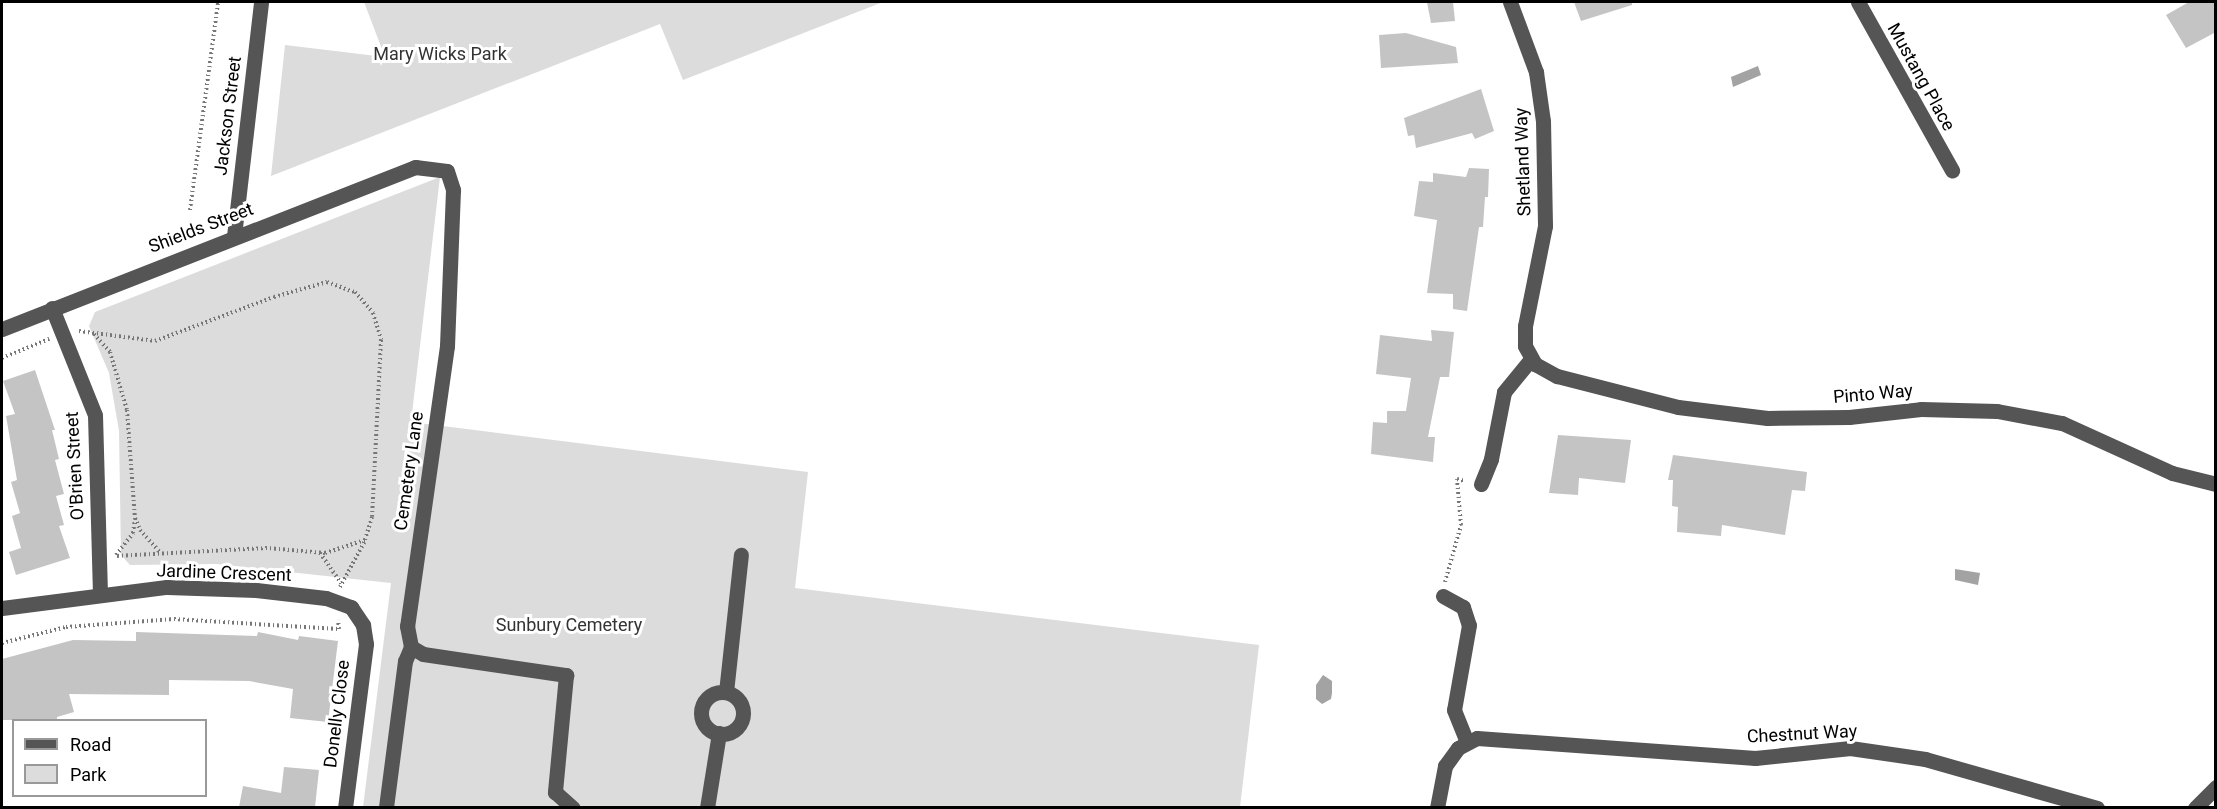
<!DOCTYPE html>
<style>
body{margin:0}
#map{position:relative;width:2217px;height:809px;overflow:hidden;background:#fff;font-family:Roboto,sans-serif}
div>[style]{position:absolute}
.green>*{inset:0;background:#dcdcdc}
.water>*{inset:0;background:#a3a3a3}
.building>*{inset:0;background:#c4c4c4}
.path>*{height:4px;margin-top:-2px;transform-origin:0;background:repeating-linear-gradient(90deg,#777 0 1.5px,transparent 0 4.5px)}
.minor>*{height:15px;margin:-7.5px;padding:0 7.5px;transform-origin:7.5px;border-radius:7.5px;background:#555}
.minor>.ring{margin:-7.5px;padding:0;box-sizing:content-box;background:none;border:15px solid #555;border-radius:50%}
span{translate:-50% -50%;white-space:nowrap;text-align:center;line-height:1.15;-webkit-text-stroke:6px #fff;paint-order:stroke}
.park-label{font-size:18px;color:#333}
.street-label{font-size:18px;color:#000}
.frame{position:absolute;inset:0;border:3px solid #000;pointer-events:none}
.legend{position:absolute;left:12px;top:719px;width:195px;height:78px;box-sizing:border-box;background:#fff;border:2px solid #999;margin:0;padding:8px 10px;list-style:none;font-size:18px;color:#000}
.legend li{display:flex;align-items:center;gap:12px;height:30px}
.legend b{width:30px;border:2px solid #999}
</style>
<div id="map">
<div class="green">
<i style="clip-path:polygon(364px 2px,883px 2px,683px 80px,660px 24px,271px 176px,285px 45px,385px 57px)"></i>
<i style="clip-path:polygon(440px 177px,411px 422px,808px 472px,795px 588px,1259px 645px,1240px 807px,363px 807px,391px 583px,216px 564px,130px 565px,121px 555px,119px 431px,109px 373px,89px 326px,95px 312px)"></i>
</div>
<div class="water">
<i style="clip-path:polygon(1758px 66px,1761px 75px,1733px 87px,1731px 77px)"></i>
<i style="clip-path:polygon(1955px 569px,1980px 573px,1978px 585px,1955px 580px)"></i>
<i style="clip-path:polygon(1323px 675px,1332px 681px,1332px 693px,1331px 699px,1322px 704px,1316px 699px,1316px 685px)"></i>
</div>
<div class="building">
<i style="clip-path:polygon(1427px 2px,1453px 2px,1455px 21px,1431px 23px)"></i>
<i style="clip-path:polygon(1574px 2px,1632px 2px,1632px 5px,1581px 21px)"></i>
<i style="clip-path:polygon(2189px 2px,2216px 2px,2216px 32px,2186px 48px,2166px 15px)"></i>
<i style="clip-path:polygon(1406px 33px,1456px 47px,1458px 63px,1381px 68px,1379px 35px)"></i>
<i style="clip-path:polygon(1481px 89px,1494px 131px,1475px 139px,1472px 133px,1416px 148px,1414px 135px,1408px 136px,1404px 118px)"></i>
<i style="clip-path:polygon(1469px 168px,1489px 169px,1488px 197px,1485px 197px,1483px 227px,1479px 227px,1467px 311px,1453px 309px,1453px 294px,1427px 293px,1437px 220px,1414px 216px,1419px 181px,1433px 182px,1433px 173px,1466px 177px)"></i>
<i style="clip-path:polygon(1431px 330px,1454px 332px,1449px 377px,1440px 377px,1428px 437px,1435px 437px,1433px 462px,1371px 454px,1373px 422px,1387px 423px,1387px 411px,1406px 411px,1411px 378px,1376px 374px,1380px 335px,1432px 341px)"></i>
<i style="clip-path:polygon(35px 370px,55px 430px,52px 430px,59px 459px,55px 460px,64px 494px,56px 496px,64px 525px,59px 526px,70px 558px,16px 575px,9px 552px,21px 548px,12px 516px,20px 513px,11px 482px,17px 480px,6px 416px,15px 414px,3px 381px)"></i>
<i style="clip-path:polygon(1558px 435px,1631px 440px,1625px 483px,1579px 478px,1578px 495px,1549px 493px)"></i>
<i style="clip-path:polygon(1673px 455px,1807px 472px,1805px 491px,1792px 490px,1785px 535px,1722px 525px,1721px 536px,1677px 532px,1678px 507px,1672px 506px,1673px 480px,1668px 480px)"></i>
<i style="clip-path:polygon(136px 632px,257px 636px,258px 632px,298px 640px,299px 636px,338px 641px,328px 722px,290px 718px,293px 689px,249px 681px,169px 680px,169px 695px,69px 694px,74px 712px,57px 717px,57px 720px,2px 720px,2px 659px,73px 640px,136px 641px)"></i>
<i style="clip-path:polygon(284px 767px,319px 770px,315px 807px,239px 807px,243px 786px,281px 793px)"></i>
</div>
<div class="path">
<i style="left:190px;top:210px;width:210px;rotate:-82.3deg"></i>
<i style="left:79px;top:331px;width:77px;rotate:7.5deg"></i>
<i style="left:155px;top:341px;width:127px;rotate:-20.3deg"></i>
<i style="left:274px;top:297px;width:55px;rotate:-15.8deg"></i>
<i style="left:327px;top:282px;width:30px;rotate:20deg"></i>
<i style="left:355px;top:292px;width:28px;rotate:49deg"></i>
<i style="left:373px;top:313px;width:28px;rotate:73deg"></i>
<i style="left:381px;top:340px;width:177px;rotate:92.9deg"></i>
<i style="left:372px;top:517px;width:24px;rotate:107deg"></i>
<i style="left:365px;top:540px;width:42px;rotate:162deg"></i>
<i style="left:325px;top:553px;width:58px;rotate:-175.1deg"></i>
<i style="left:267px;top:548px;width:152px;rotate:177deg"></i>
<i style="left:94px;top:334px;width:24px;rotate:48deg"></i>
<i style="left:110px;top:352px;width:60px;rotate:73.7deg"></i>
<i style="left:127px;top:410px;width:108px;rotate:85.8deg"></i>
<i style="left:135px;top:518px;width:13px;rotate:67deg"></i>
<i style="left:140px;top:530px;width:30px;rotate:48deg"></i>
<i style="left:2px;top:358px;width:51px;rotate:-22deg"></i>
<i style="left:320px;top:553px;width:37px;rotate:55deg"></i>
<i style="left:116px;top:555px;width:28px;rotate:-52deg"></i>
<i style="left:133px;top:533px;width:15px;rotate:-82deg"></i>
<i style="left:1445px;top:582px;width:59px;rotate:-74.3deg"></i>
<i style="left:1461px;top:525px;width:46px;rotate:-95deg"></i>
<i style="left:1457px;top:479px;width:8px;rotate:14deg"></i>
<i style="left:340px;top:587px;width:52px;rotate:-61.5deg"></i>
<i style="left:2px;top:643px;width:66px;rotate:-14deg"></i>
<i style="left:66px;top:627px;width:108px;rotate:-4.2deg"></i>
<i style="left:174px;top:619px;width:165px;rotate:3.5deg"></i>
<i style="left:339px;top:629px;width:9px;rotate:-96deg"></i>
</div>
<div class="minor">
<i style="left:1510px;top:2px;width:75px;rotate:69.6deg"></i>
<i style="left:1536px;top:72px;width:49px;rotate:81.9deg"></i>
<i style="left:1543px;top:121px;width:105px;rotate:88.9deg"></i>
<i style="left:1545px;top:226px;width:102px;rotate:101.3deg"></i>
<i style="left:1525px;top:326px;width:20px;rotate:90deg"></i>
<i style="left:1525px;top:346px;width:21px;rotate:61deg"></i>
<i style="left:1535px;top:364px;width:25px;rotate:29deg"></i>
<i style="left:1557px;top:376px;width:125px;rotate:14.4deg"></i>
<i style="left:1678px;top:407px;width:90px;rotate:7deg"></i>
<i style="left:1767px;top:418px;width:82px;rotate:-0.7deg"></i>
<i style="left:1849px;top:417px;width:72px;rotate:-6.3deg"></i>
<i style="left:1921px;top:409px;width:76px;rotate:1.5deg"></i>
<i style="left:1997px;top:411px;width:66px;rotate:10.5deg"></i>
<i style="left:2062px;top:423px;width:121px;rotate:24.4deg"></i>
<i style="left:2172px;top:473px;width:45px;rotate:14deg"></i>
<i style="left:1858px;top:2px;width:193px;rotate:60.8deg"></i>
<i style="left:234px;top:236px;width:236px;rotate:-83.4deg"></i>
<i style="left:52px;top:308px;width:115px;rotate:68.1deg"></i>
<i style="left:95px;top:415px;width:179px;rotate:88.4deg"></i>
<i style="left:2px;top:329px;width:444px;rotate:-21.4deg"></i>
<i style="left:415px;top:167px;width:32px;rotate:7deg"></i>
<i style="left:447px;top:171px;width:20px;rotate:72deg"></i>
<i style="left:453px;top:190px;width:156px;rotate:92.2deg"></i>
<i style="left:447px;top:346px;width:283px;rotate:98.1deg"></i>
<i style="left:407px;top:626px;width:21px;rotate:79deg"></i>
<i style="left:411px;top:647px;width:15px;rotate:113deg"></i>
<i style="left:405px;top:661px;width:148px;rotate:97.4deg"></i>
<i style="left:1481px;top:484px;width:27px;rotate:-68deg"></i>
<i style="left:1491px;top:459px;width:68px;rotate:-79deg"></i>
<i style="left:1504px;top:392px;width:43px;rotate:-50.7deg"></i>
<i style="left:1443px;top:596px;width:23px;rotate:29deg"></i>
<i style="left:1463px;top:607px;width:19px;rotate:72deg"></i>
<i style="left:1469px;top:625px;width:86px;rotate:100deg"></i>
<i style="left:1454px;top:710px;width:35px;rotate:68deg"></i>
<i style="left:2px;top:608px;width:166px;rotate:-7.3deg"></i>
<i style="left:167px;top:587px;width:89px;rotate:1.9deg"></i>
<i style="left:256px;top:590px;width:70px;rotate:6.5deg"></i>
<i style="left:326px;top:598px;width:27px;rotate:20deg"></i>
<i style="left:351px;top:607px;width:22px;rotate:56deg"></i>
<i style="left:363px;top:625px;width:19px;rotate:81deg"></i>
<i style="left:366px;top:644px;width:165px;rotate:97.3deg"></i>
<i style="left:411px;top:647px;width:14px;rotate:30deg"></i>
<i style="left:423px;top:654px;width:145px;rotate:8.4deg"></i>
<i style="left:566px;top:675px;width:118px;rotate:95.4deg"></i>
<i style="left:555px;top:792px;width:24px;rotate:42deg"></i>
<i style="left:726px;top:692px;width:138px;rotate:-83.8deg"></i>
<i class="ring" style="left:701px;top:692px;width:27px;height:27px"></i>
<i style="left:707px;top:808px;width:76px;rotate:-80.9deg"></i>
<i style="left:1437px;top:808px;width:43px;rotate:-79.2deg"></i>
<i style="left:1445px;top:766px;width:22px;rotate:-54deg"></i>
<i style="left:1458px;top:748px;width:21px;rotate:-28deg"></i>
<i style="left:1477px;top:738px;width:279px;rotate:4.1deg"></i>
<i style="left:1755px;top:758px;width:96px;rotate:-6deg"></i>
<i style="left:1850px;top:748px;width:76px;rotate:8.3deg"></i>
<i style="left:1925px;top:759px;width:179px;rotate:15.9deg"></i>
<i style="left:2195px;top:808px;width:30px;rotate:-45deg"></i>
</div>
<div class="park-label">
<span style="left:440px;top:54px">Mary Wicks Park</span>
<span style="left:569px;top:625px">Sunbury Cemetery</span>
</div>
<div class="street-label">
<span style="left:1921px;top:77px;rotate:61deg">Mustang Place</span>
<span style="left:228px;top:116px;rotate:-83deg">Jackson Street</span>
<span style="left:1523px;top:162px;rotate:-92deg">Shetland Way</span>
<span style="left:201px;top:228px;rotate:-21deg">Shields Street</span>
<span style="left:1873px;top:394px;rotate:-5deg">Pinto Way</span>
<span style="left:75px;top:466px;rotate:-93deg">O'Brien Street</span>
<span style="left:409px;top:471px;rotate:-82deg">Cemetery Lane</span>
<span style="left:224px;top:573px;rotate:2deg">Jardine Crescent</span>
<span style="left:337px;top:714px;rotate:-83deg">Donelly Close</span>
<span style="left:1802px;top:734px;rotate:-3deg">Chestnut Way</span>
</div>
<div class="frame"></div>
<ul class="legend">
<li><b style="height:8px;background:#555"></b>Road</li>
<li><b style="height:16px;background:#dcdcdc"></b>Park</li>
</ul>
</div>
